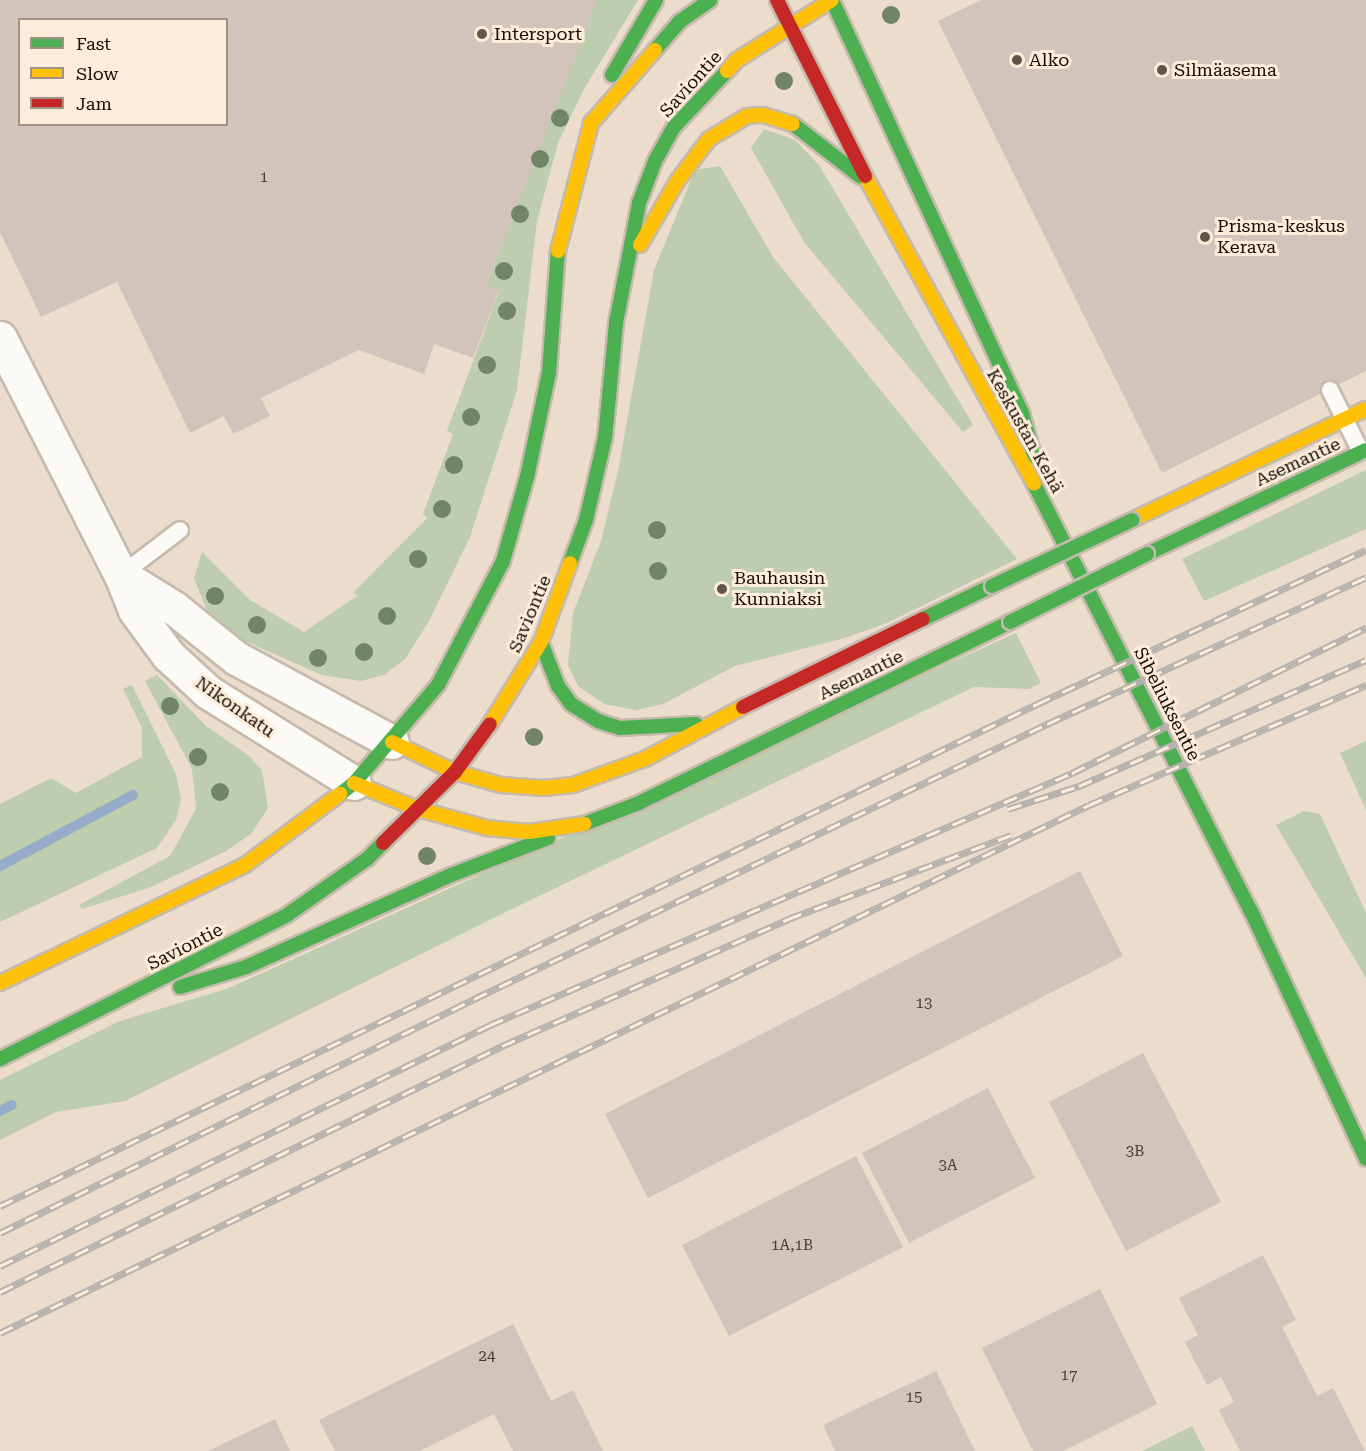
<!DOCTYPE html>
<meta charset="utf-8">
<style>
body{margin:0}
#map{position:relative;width:1366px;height:1451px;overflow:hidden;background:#ebdccc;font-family:"Roboto Serif",serif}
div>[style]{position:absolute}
.green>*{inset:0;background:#bdcdae}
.stream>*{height:10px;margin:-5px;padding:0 5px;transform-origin:5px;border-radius:5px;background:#96adca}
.building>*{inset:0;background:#d2c4bb}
.roads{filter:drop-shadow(2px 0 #c6baad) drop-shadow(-2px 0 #c6baad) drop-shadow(0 2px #c6baad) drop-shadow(0 -2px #c6baad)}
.lane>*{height:16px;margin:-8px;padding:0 8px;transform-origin:8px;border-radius:8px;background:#fcfaf7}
.street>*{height:33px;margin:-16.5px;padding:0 16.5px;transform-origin:16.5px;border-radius:16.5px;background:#fcfaf7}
.fast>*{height:14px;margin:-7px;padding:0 7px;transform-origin:7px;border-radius:7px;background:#4caf50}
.slow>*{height:14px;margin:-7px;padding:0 7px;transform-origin:7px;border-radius:7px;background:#ffc107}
.jam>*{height:14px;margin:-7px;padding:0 7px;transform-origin:7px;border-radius:7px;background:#c62828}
.rail>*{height:7px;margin-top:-3.5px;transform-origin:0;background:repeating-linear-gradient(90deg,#fdecda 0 14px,#b6b2ae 0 28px);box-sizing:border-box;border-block:2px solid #b6b2ae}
.bridges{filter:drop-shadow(2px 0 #c6baad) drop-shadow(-2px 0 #c6baad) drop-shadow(0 2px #c6baad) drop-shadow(0 -2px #c6baad)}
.fast-bridge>*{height:14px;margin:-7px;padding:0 7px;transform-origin:7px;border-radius:7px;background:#4caf50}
.trees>*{width:18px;height:18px;margin:-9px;border-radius:50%;background:#718564}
.dots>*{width:16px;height:16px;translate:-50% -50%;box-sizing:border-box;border:3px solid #fdecda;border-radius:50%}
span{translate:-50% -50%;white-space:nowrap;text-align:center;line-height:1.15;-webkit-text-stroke:6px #fdecda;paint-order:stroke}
.number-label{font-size:15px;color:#463c33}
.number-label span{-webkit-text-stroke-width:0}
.poi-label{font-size:18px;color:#160d04}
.left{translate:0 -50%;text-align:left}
.street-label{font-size:18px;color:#160d04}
.legend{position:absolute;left:18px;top:18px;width:210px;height:108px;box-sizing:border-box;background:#fdecda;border:2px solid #a19384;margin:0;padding:8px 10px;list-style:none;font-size:18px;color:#160d04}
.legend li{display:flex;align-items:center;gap:12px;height:30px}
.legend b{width:30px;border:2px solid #a19384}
</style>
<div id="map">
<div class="green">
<i style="clip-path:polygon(596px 0,638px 0,584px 89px,558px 143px,537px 221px,517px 390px,470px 537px,429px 621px,405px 659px,384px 675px,361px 681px,322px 675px,245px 641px,207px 611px,194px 578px,202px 552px,250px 600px,304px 632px,357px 596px,354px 592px,427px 518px,423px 514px,453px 434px,447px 431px,499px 292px,486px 286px)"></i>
<i style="clip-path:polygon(764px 129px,795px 140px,819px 165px,973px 425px,963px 432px,804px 242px,751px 148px)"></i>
<i style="clip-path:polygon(720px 166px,773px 257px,1017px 559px,887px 623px,845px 638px,735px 666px,663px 704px,636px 710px,604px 704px,578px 686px,568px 665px,573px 613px,601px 541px,618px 471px,654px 270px,695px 170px)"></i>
<i style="clip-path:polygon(1366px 470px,1366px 529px,1204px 601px,1182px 559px)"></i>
<i style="clip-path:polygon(1016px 633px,1041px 683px,1029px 689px,974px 687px,512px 909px,125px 1101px,56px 1112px,0 1140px,0 1080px,120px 1021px,229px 988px)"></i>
<i style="clip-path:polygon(157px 675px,206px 726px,248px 755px,262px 770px,268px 808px,251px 834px,226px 851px,151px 887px,82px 909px,79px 905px,170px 856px,196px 809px,192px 769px,145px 681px)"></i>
<i style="clip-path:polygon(132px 685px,176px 774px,181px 799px,176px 820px,157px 848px,0 922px,0 804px,51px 778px,76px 793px,142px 757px,142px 728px,123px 689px)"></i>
<i style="clip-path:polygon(1366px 741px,1366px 810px,1340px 753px)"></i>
<i style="clip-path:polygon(1304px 811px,1320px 814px,1366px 913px,1366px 978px,1276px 825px)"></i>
<i style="clip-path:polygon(1192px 1426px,1205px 1451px,1142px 1451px)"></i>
</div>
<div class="stream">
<i style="left:0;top:866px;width:151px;rotate:-28.1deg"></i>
<i style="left:0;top:1111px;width:13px;rotate:-27deg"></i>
</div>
<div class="building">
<i style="clip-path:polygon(evenodd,0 0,597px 0,486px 286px,499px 291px,473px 358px,434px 344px,424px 374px,359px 350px,261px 398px,270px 416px,233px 434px,224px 416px,190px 433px,117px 282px,41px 317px,0 232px,0 0,20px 20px,226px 20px,226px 124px,20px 124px,20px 20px)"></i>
<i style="clip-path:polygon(981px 0,1366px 0,1366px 371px,1162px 473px,938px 21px)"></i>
<i style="clip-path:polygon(1080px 871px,1123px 956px,648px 1198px,605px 1114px)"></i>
<i style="clip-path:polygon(1143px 1053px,1221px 1202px,1126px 1251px,1049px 1102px)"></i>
<i style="clip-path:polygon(988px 1088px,1035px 1178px,909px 1243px,862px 1153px)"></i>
<i style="clip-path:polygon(856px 1156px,903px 1247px,729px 1336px,682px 1245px)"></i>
<i style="clip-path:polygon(1263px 1255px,1296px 1320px,1282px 1327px,1317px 1396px,1333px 1388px,1365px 1451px,1240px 1451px,1219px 1410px,1234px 1402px,1221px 1377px,1207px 1385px,1185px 1342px,1198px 1335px,1179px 1298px)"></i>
<i style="clip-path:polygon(1100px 1289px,1157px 1404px,1063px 1451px,1033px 1451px,982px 1348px)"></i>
<i style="clip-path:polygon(513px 1324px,551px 1401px,573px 1390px,603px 1451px,513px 1451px,494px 1414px,420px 1451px,335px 1451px,319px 1420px)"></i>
<i style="clip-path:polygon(936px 1371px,975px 1451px,835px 1451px,823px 1425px)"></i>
<i style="clip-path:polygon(275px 1419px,290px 1451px,208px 1451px)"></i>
</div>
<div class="roads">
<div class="lane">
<i style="left:1330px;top:390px;width:69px;rotate:63.4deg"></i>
<i style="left:121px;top:575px;width:74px;rotate:-37.3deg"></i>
</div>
<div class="street">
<i style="left:0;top:338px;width:266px;rotate:63deg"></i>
<i style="left:121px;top:575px;width:38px;rotate:68deg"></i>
<i style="left:135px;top:610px;width:56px;rotate:53.7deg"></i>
<i style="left:168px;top:655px;width:54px;rotate:42.8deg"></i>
<i style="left:208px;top:692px;width:172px;rotate:31.9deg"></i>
<i style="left:121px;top:575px;width:62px;rotate:31.9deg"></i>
<i style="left:174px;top:608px;width:80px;rotate:38.9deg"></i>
<i style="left:236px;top:658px;width:177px;rotate:28.3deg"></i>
</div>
<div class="fast">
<i style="left:832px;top:0;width:455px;rotate:65.3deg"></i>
<i style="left:1022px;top:413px;width:45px;rotate:74.4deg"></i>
<i style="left:655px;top:50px;width:37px;rotate:-49deg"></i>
<i style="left:679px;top:22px;width:38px;rotate:-35deg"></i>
<i style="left:612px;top:75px;width:87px;rotate:-59.6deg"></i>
<i style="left:793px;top:124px;width:86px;rotate:37.9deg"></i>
<i style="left:1034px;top:484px;width:479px;rotate:63.1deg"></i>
<i style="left:1251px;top:911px;width:273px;rotate:65.1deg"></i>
<i style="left:1147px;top:554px;width:242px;rotate:-25.4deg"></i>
<i style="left:570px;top:563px;width:46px;rotate:-69.6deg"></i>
<i style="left:586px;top:520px;width:84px;rotate:-77deg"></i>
<i style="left:605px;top:438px;width:116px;rotate:-84.5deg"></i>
<i style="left:616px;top:323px;width:122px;rotate:-79.1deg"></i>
<i style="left:639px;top:203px;width:45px;rotate:-69.1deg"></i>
<i style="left:655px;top:161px;width:39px;rotate:-61deg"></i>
<i style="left:674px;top:127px;width:77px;rotate:-46.6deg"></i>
<i style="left:923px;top:619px;width:76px;rotate:-25.6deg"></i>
<i style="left:541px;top:642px;width:47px;rotate:68.9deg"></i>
<i style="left:558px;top:686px;width:22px;rotate:54deg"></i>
<i style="left:571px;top:704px;width:32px;rotate:32deg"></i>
<i style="left:598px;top:721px;width:23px;rotate:18deg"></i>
<i style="left:620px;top:728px;width:76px;rotate:-3deg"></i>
<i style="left:340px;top:794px;width:18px;rotate:-38deg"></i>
<i style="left:354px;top:783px;width:129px;rotate:-49.4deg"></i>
<i style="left:438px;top:685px;width:140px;rotate:-62.3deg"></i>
<i style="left:503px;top:561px;width:87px;rotate:-74.1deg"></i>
<i style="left:527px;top:477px;width:106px;rotate:-78.1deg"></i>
<i style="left:549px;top:373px;width:122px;rotate:-85.8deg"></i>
<i style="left:584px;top:824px;width:59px;rotate:-20.9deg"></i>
<i style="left:639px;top:803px;width:413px;rotate:-26deg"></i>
<i style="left:180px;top:987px;width:69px;rotate:-16.9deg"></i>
<i style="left:246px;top:967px;width:225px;rotate:-24.2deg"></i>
<i style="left:451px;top:875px;width:104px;rotate:-20.9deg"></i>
<i style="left:0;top:1059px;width:321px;rotate:-26.6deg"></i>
<i style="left:287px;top:915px;width:98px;rotate:-35deg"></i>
<i style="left:367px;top:859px;width:23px;rotate:-45deg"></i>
</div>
<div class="slow">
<i style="left:727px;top:71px;width:15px;rotate:-48deg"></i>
<i style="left:737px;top:60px;width:112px;rotate:-32.3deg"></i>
<i style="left:865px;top:176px;width:351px;rotate:61.2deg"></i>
<i style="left:640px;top:245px;width:75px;rotate:-59.7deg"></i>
<i style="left:678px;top:180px;width:51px;rotate:-52.9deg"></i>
<i style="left:709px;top:139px;width:44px;rotate:-31.2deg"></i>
<i style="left:747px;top:116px;width:16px;rotate:-4deg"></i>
<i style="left:763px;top:115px;width:31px;rotate:17deg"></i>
<i style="left:558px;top:251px;width:132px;rotate:-75.5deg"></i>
<i style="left:591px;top:123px;width:97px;rotate:-48.8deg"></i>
<i style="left:1132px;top:520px;width:259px;rotate:-25.4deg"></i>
<i style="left:490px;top:724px;width:97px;rotate:-58.1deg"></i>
<i style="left:541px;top:642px;width:84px;rotate:-69.8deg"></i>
<i style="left:392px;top:742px;width:70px;rotate:25.5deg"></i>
<i style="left:455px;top:772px;width:48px;rotate:15.8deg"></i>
<i style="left:501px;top:785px;width:43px;rotate:4deg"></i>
<i style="left:544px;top:788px;width:29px;rotate:-6deg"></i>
<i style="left:573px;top:785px;width:77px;rotate:-19.9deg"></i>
<i style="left:645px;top:759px;width:111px;rotate:-28deg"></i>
<i style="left:354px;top:783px;width:69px;rotate:22.1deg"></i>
<i style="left:418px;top:809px;width:72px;rotate:15.4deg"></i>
<i style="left:487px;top:828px;width:42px;rotate:5.4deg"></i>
<i style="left:529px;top:832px;width:56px;rotate:-8.3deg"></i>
<i style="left:0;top:983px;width:272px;rotate:-25.7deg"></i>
<i style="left:245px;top:865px;width:119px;rotate:-36.8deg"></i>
</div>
<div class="jam">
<i style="left:777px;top:0;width:197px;rotate:63.4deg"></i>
<i style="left:743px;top:707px;width:200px;rotate:-26.1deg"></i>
<i style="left:383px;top:843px;width:101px;rotate:-44.6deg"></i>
<i style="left:455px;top:772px;width:59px;rotate:-53.9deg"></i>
</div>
</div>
<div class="rail">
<i style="left:1008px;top:809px;width:75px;rotate:-17.9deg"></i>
<i style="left:1079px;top:786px;width:313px;rotate:-23.7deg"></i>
<i style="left:0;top:1206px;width:1152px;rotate:-25.83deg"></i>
<i style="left:1037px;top:704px;width:363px;rotate:-25.1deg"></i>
<i style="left:0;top:1233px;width:529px;rotate:-26.27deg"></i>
<i style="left:474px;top:999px;width:636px;rotate:-25.64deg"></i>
<i style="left:1047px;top:724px;width:351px;rotate:-24.7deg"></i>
<i style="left:0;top:1266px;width:546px;rotate:-26.19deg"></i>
<i style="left:490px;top:1025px;width:634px;rotate:-23.41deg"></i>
<i style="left:1072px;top:773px;width:328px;rotate:-26.3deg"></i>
<i style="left:0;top:1292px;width:559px;rotate:-26.11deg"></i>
<i style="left:502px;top:1046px;width:313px;rotate:-23.9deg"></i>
<i style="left:788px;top:919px;width:238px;rotate:-20.6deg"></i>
<i style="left:0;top:1333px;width:1210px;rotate:-25.87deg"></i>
<i style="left:1089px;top:805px;width:302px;rotate:-23.4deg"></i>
</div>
<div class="bridges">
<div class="fast-bridge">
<i style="left:992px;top:586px;width:155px;rotate:-25.2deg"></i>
<i style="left:1010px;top:622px;width:153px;rotate:-26.4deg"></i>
</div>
</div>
<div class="trees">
<i style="left:891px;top:15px"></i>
<i style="left:784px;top:81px"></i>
<i style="left:560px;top:118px"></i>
<i style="left:540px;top:159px"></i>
<i style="left:520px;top:214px"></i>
<i style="left:504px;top:271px"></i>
<i style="left:507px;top:311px"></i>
<i style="left:487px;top:365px"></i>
<i style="left:471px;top:417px"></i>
<i style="left:454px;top:465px"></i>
<i style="left:442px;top:509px"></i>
<i style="left:657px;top:530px"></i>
<i style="left:418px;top:559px"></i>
<i style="left:658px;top:571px"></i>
<i style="left:215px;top:596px"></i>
<i style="left:387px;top:616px"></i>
<i style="left:257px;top:625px"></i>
<i style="left:364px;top:652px"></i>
<i style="left:318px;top:658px"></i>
<i style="left:170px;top:706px"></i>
<i style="left:534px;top:737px"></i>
<i style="left:198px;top:757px"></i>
<i style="left:220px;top:792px"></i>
<i style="left:427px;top:856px"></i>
</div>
<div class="dots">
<i style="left:482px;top:34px;background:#61554a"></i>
<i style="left:1017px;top:60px;background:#61554a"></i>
<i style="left:1162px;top:70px;background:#61554a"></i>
<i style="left:1205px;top:237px;background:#61554a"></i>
<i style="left:722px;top:589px;background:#61554a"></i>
</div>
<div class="number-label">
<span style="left:264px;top:178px">1</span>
<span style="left:924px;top:1004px">13</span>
<span style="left:1135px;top:1152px">3B</span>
<span style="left:948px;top:1166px">3A</span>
<span style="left:792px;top:1246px">1A,1B</span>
<span style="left:487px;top:1357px">24</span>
<span style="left:1069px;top:1376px">17</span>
<span style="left:914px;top:1398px">15</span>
</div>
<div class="poi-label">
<span class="left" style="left:494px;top:34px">Intersport</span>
<span class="left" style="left:1029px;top:60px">Alko</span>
<span class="left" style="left:1174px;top:70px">Silmäasema</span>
<span class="left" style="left:1217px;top:237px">Prisma-keskus<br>Kerava</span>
<span class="left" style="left:734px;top:589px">Bauhausin<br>Kunniaksi</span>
</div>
<div class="street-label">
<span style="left:691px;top:84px;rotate:-48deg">Saviontie</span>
<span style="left:1025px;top:431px;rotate:61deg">Keskustan Kehä</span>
<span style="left:1298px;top:462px;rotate:-25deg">Asemantie</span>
<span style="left:530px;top:614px;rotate:-67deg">Saviontie</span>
<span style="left:861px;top:675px;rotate:-26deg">Asemantie</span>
<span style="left:1167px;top:704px;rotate:63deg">Sibeliuksentie</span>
<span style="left:235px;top:707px;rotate:35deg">Nikonkatu</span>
<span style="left:185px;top:947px;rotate:-27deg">Saviontie</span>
</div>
<ul class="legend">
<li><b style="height:8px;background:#4caf50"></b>Fast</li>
<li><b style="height:8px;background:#ffc107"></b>Slow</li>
<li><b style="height:8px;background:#c62828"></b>Jam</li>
</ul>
</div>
